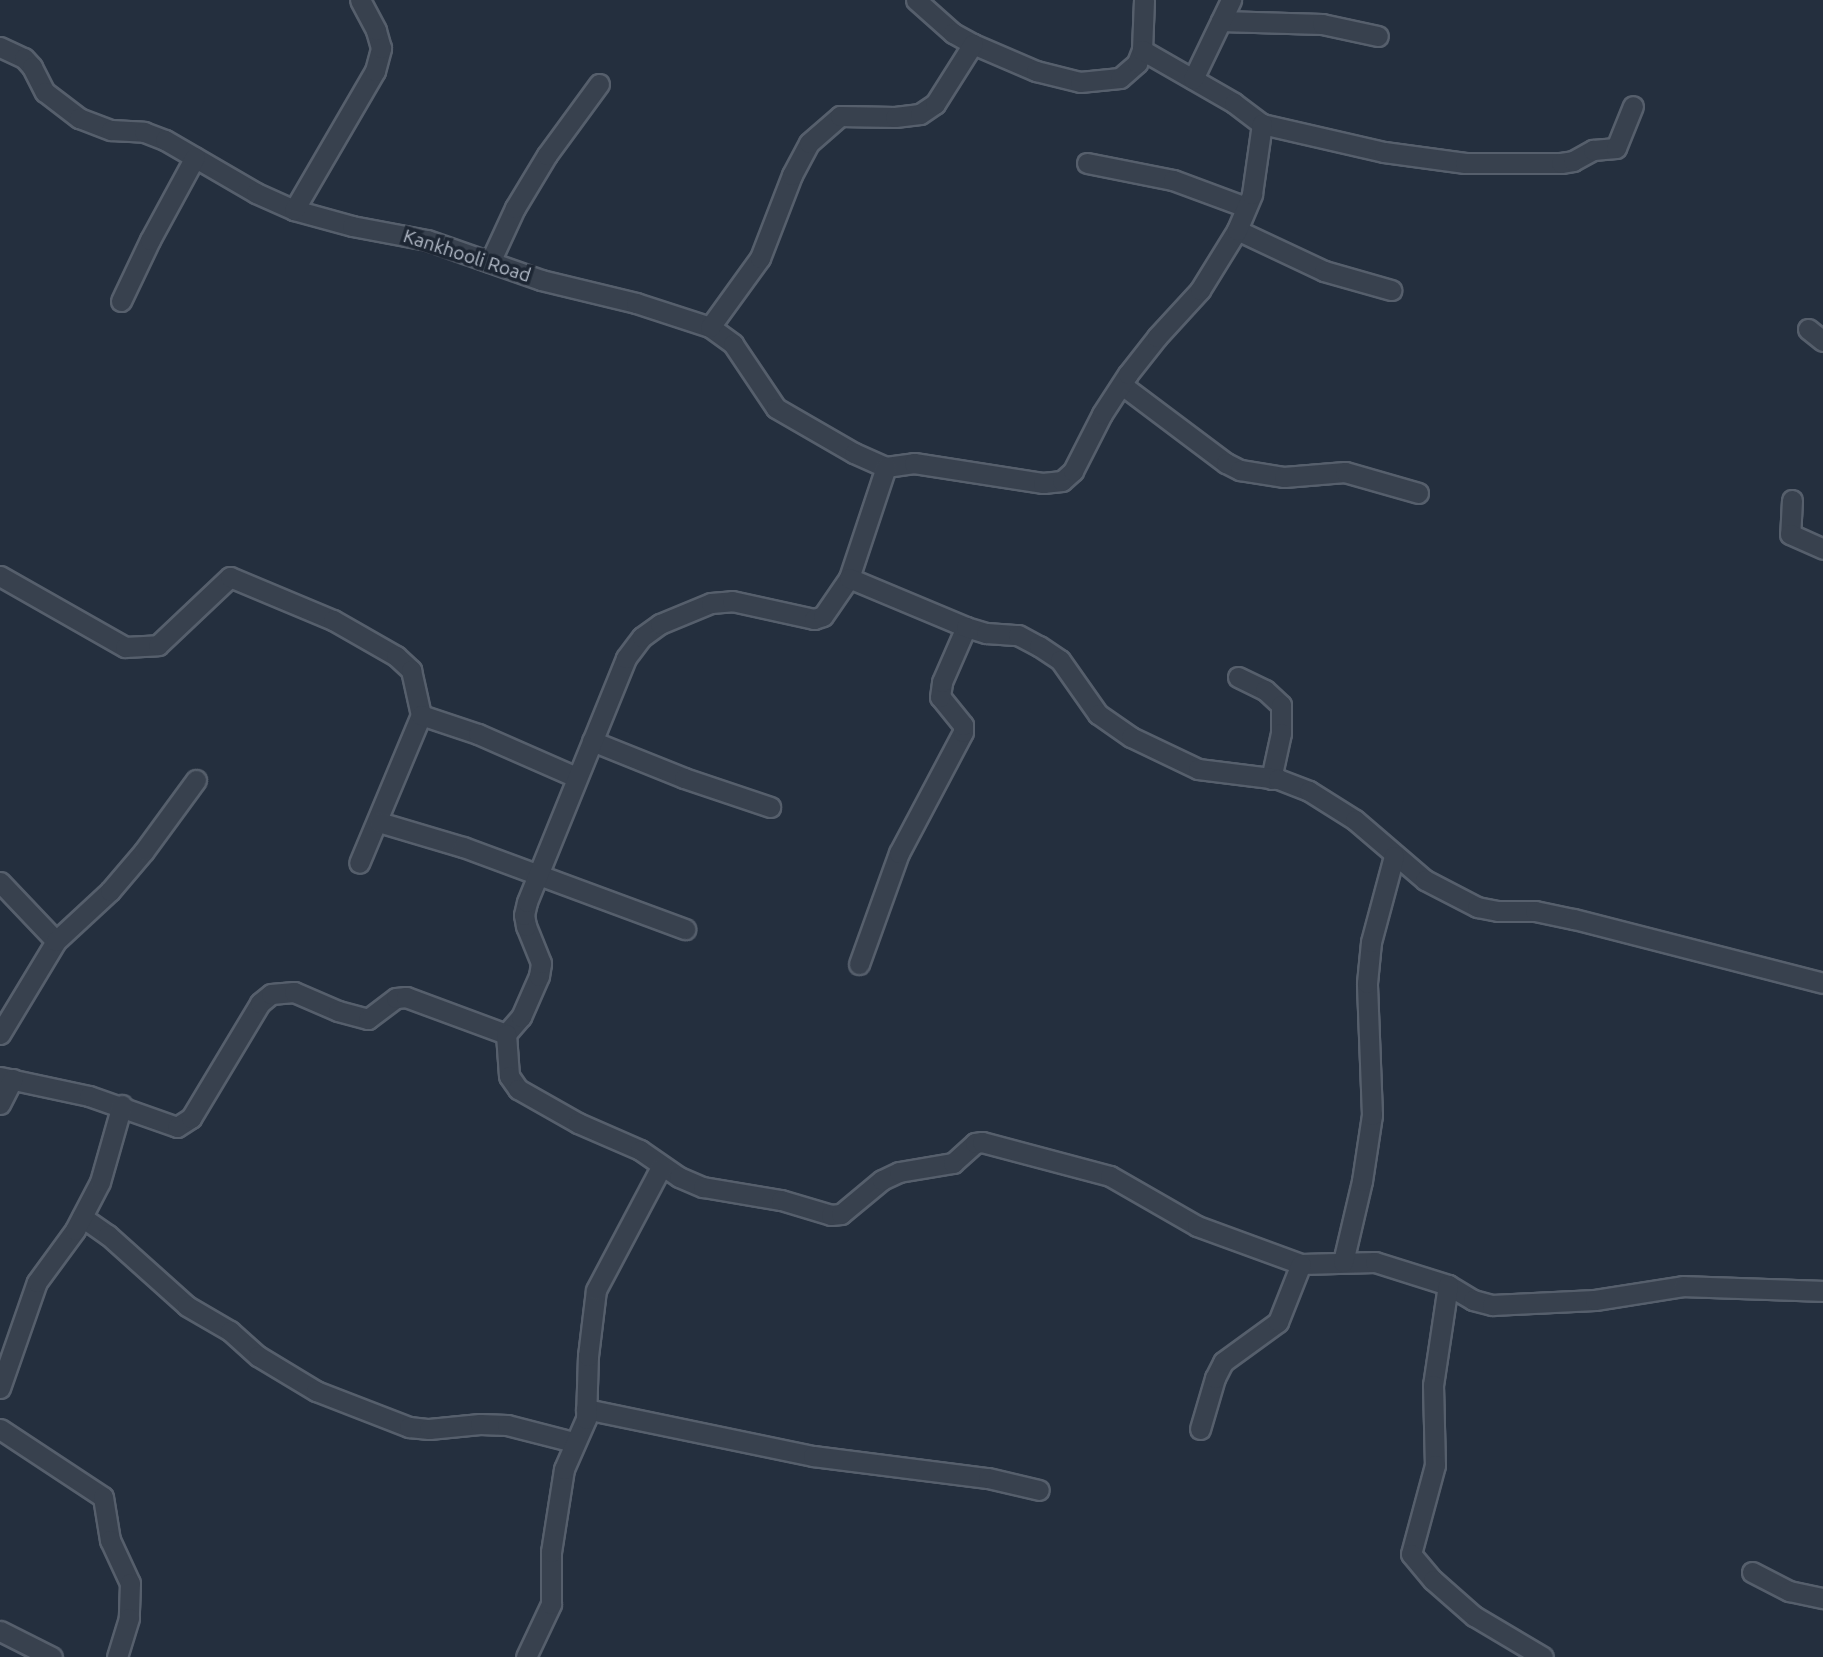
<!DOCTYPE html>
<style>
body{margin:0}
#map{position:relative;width:1823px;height:1657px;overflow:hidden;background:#242f3e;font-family:Ubuntu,sans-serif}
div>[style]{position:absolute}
.roads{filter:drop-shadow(2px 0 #565f6c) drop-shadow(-2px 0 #565f6c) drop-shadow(0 2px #565f6c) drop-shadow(0 -2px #565f6c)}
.minor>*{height:19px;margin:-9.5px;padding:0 9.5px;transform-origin:9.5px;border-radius:9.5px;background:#38414e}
span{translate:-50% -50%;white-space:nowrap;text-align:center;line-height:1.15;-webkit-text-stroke:7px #1d2633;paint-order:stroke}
.street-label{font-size:19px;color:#b4bcc9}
</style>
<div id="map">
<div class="roads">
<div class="minor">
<i style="left:916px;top:0;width:50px;rotate:41.7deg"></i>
<i style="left:953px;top:33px;width:23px;rotate:29deg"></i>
<i style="left:973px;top:44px;width:69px;rotate:23.2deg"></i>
<i style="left:1036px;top:71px;width:45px;rotate:14deg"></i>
<i style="left:1080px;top:82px;width:40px;rotate:-5.7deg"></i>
<i style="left:1120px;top:78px;width:23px;rotate:-41deg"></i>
<i style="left:1137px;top:63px;width:14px;rotate:-69deg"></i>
<i style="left:1144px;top:0;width:50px;rotate:92.3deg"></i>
<i style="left:1142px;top:50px;width:106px;rotate:29.9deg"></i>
<i style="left:1234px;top:103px;width:35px;rotate:37deg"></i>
<i style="left:1262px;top:124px;width:125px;rotate:12.9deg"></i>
<i style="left:1384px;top:152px;width:82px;rotate:7.7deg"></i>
<i style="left:1465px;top:163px;width:96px"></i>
<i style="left:1561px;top:163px;width:12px;rotate:-9deg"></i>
<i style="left:1573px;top:161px;width:23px;rotate:-29deg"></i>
<i style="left:1593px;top:150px;width:23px;rotate:-5deg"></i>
<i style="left:1616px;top:148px;width:45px;rotate:-68deg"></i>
<i style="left:1221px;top:21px;width:101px;rotate:1.7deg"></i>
<i style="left:1322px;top:24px;width:57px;rotate:12.1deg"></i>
<i style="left:0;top:47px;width:26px;rotate:25deg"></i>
<i style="left:24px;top:58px;width:12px;rotate:48deg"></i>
<i style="left:32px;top:67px;width:28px;rotate:63deg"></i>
<i style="left:45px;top:92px;width:43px;rotate:37.4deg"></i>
<i style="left:79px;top:118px;width:34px;rotate:21deg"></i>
<i style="left:111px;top:130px;width:33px;rotate:3deg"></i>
<i style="left:144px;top:132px;width:22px;rotate:21deg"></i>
<i style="left:165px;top:140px;width:105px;rotate:30.2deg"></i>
<i style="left:256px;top:193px;width:42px;rotate:24.1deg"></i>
<i style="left:294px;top:210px;width:60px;rotate:15.4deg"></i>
<i style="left:352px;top:226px;width:76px;rotate:10.6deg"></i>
<i style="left:427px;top:240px;width:121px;rotate:19.3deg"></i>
<i style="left:541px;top:280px;width:98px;rotate:13.6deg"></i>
<i style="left:636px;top:303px;width:78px;rotate:18deg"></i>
<i style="left:710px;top:327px;width:29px;rotate:36deg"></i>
<i style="left:733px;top:344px;width:77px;rotate:56.1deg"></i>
<i style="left:776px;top:408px;width:90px;rotate:30deg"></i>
<i style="left:854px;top:453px;width:35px;rotate:24deg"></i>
<i style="left:1193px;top:79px;width:88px;rotate:-64.3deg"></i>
<i style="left:1087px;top:163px;width:88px;rotate:11.2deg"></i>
<i style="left:1173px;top:180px;width:78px;rotate:20.3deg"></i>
<i style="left:294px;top:210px;width:161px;rotate:-59.8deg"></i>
<i style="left:375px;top:71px;width:24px;rotate:-75deg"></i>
<i style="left:381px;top:48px;width:19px;rotate:-106deg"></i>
<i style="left:376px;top:30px;width:34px;rotate:-118deg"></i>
<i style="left:1237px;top:230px;width:96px;rotate:25.2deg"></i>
<i style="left:1324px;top:271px;width:70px;rotate:15.8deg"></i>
<i style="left:490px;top:262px;width:60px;rotate:-65.2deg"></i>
<i style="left:515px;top:208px;width:62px;rotate:-58.9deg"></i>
<i style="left:547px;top:155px;width:88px;rotate:-53.8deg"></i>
<i style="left:121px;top:301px;width:68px;rotate:-64.6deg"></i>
<i style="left:150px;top:240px;width:94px;rotate:-61.5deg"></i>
<i style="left:710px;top:327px;width:85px;rotate:-54.1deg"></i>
<i style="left:760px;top:258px;width:89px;rotate:-68.9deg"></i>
<i style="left:792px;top:175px;width:36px;rotate:-62deg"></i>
<i style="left:809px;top:143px;width:41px;rotate:-41.1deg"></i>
<i style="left:840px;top:116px;width:55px;rotate:1deg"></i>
<i style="left:895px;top:117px;width:25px;rotate:-7deg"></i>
<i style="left:920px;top:114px;width:18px;rotate:-34deg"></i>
<i style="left:935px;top:104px;width:71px;rotate:-57.7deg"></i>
<i style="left:1808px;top:329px;width:19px;rotate:39deg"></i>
<i style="left:1122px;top:385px;width:130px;rotate:36.9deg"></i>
<i style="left:1226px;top:463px;width:16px;rotate:27deg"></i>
<i style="left:1240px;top:470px;width:45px;rotate:9deg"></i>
<i style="left:1284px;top:477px;width:61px;rotate:-4.7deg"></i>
<i style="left:1345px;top:472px;width:76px;rotate:16deg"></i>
<i style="left:886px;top:467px;width:28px;rotate:-8deg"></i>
<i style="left:914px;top:463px;width:131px;rotate:8.8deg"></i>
<i style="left:1043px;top:483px;width:19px;rotate:-6deg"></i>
<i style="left:1062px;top:481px;width:15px;rotate:-42deg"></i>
<i style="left:1073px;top:471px;width:64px;rotate:-63deg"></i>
<i style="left:1102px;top:414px;width:48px;rotate:-57deg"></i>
<i style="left:1128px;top:374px;width:47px;rotate:-51.9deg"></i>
<i style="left:1157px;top:337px;width:64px;rotate:-47.5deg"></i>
<i style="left:1200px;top:290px;width:70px;rotate:-58.3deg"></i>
<i style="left:1237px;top:230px;width:39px;rotate:-67deg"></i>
<i style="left:1252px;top:194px;width:71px;rotate:-81.9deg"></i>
<i style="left:1792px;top:500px;width:34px;rotate:93deg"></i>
<i style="left:1790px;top:534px;width:36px;rotate:24deg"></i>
<i style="left:0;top:576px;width:144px;rotate:29.6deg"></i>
<i style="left:125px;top:647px;width:33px;rotate:-3deg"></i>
<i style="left:158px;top:645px;width:99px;rotate:-43.4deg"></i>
<i style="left:230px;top:577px;width:112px;rotate:22.7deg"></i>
<i style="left:333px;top:620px;width:73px;rotate:29.7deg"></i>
<i style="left:396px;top:656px;width:21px;rotate:43deg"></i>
<i style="left:411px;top:670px;width:46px;rotate:77.5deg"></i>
<i style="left:421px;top:715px;width:160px;rotate:112.7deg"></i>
<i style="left:849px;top:578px;width:117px;rotate:-71.6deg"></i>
<i style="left:1238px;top:677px;width:30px;rotate:26deg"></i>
<i style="left:1265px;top:690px;width:22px;rotate:43deg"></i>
<i style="left:1281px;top:705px;width:28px;rotate:90deg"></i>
<i style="left:1281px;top:733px;width:47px;rotate:102.3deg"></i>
<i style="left:421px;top:715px;width:60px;rotate:18.4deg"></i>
<i style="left:478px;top:734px;width:107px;rotate:23.7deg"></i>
<i style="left:592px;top:741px;width:99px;rotate:21.9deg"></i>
<i style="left:684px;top:778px;width:91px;rotate:18.6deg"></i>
<i style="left:379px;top:822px;width:88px;rotate:16.6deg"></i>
<i style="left:463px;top:847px;width:237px;rotate:20.3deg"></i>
<i style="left:0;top:882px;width:81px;rotate:46.5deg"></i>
<i style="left:859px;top:964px;width:118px;rotate:-70.2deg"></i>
<i style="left:899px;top:853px;width:137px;rotate:-62.1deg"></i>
<i style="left:963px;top:732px;width:7px;rotate:-90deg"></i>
<i style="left:963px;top:725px;width:36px;rotate:-129deg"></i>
<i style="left:940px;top:697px;width:15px;rotate:-82deg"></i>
<i style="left:942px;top:682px;width:60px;rotate:-66.4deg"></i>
<i style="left:0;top:1034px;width:109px;rotate:-58.9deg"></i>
<i style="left:56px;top:941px;width:74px;rotate:-42.8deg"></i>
<i style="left:110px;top:891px;width:52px;rotate:-49.6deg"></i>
<i style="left:144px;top:851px;width:88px;rotate:-53.8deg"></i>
<i style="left:506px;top:1034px;width:23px;rotate:-49deg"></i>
<i style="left:521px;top:1017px;width:45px;rotate:-66.3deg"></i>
<i style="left:539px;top:976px;width:13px;rotate:-81deg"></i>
<i style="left:541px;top:963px;width:40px;rotate:-112deg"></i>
<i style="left:526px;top:926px;width:11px;rotate:-100deg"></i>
<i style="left:524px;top:915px;width:13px;rotate:-77deg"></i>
<i style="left:527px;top:902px;width:263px;rotate:-67.9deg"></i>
<i style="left:626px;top:658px;width:26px;rotate:-53deg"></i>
<i style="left:642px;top:637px;width:22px;rotate:-36deg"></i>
<i style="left:660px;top:624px;width:55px;rotate:-22.4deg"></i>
<i style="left:711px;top:603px;width:21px;rotate:-5deg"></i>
<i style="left:732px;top:601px;width:84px;rotate:12.4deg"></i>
<i style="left:814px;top:619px;width:9px;rotate:-18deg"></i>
<i style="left:823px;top:616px;width:46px;rotate:-55.6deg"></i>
<i style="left:849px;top:578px;width:127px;rotate:22.7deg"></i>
<i style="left:966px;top:627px;width:21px;rotate:17deg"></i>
<i style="left:986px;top:633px;width:32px;rotate:4deg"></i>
<i style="left:1018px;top:635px;width:24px;rotate:28deg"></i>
<i style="left:1039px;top:646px;width:25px;rotate:34deg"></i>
<i style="left:1060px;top:660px;width:66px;rotate:54.9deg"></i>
<i style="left:1098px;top:714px;width:40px;rotate:34.9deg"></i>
<i style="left:1131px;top:737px;width:74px;rotate:25.5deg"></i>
<i style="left:1198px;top:769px;width:81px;rotate:7.1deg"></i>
<i style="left:1278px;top:779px;width:33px;rotate:21deg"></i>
<i style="left:1309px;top:791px;width:54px;rotate:32.2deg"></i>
<i style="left:1355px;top:820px;width:92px;rotate:40.6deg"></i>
<i style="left:1425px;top:880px;width:59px;rotate:27.4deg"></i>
<i style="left:1477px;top:907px;width:21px;rotate:11deg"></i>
<i style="left:1498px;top:911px;width:37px"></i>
<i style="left:1535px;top:911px;width:40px;rotate:12deg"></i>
<i style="left:1574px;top:919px;width:257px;rotate:14.4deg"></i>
<i style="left:0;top:1077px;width:91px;rotate:12.1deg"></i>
<i style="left:89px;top:1096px;width:93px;rotate:19.4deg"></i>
<i style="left:177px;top:1127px;width:17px;rotate:-33deg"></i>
<i style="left:191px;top:1118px;width:134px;rotate:-59deg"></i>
<i style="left:260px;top:1003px;width:14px;rotate:-39deg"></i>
<i style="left:271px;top:994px;width:23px;rotate:-5deg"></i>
<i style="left:294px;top:992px;width:48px;rotate:23.4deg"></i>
<i style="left:338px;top:1011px;width:31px;rotate:15deg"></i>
<i style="left:368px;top:1019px;width:35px;rotate:-37deg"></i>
<i style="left:396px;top:998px;width:10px;rotate:-6deg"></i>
<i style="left:406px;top:997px;width:107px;rotate:20.3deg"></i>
<i style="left:506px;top:1034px;width:42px;rotate:85.9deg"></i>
<i style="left:509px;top:1076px;width:16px;rotate:55deg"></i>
<i style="left:518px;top:1089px;width:69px;rotate:29.5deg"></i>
<i style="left:578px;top:1123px;width:68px;rotate:23.5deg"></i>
<i style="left:640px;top:1150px;width:47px;rotate:34.7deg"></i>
<i style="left:679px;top:1177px;width:26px;rotate:23deg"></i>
<i style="left:703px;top:1187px;width:79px;rotate:9.5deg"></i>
<i style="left:781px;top:1200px;width:52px;rotate:16.7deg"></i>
<i style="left:831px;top:1215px;width:10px;rotate:-6deg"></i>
<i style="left:841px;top:1214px;width:53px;rotate:-39.7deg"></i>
<i style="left:882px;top:1180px;width:19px;rotate:-25deg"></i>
<i style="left:899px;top:1172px;width:55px;rotate:-9.5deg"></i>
<i style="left:953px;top:1163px;width:30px;rotate:-42deg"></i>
<i style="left:975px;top:1143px;width:7px;rotate:-8deg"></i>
<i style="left:982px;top:1142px;width:132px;rotate:14.9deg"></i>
<i style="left:1110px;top:1176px;width:100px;rotate:29.9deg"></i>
<i style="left:1197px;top:1226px;width:111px;rotate:20.1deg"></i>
<i style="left:1301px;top:1264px;width:74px;rotate:-1.5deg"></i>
<i style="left:1375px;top:1262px;width:77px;rotate:17.5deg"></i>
<i style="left:1448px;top:1285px;width:29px;rotate:31deg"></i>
<i style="left:1473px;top:1300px;width:20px;rotate:15deg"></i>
<i style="left:1492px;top:1305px;width:103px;rotate:-2.8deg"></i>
<i style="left:1595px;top:1300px;width:89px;rotate:-9deg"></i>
<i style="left:1683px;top:1286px;width:140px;rotate:2deg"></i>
<i style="left:0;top:1104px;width:28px;rotate:-63deg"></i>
<i style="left:82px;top:1217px;width:32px;rotate:35deg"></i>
<i style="left:108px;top:1235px;width:106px;rotate:41.9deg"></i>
<i style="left:187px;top:1306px;width:50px;rotate:30.2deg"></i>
<i style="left:230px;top:1331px;width:38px;rotate:42deg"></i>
<i style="left:258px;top:1356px;width:68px;rotate:31.1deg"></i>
<i style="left:316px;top:1391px;width:100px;rotate:21.2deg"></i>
<i style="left:409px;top:1427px;width:20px;rotate:6deg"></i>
<i style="left:429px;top:1429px;width:51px;rotate:-5.6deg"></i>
<i style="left:480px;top:1424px;width:27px;rotate:2deg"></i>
<i style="left:507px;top:1425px;width:68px;rotate:14.4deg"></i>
<i style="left:1343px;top:1262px;width:83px;rotate:-76.8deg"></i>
<i style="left:1362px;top:1181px;width:67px;rotate:-81.4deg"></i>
<i style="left:1372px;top:1115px;width:132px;rotate:-92.2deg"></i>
<i style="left:1367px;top:983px;width:41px;rotate:-84.4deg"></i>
<i style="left:1371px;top:942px;width:89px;rotate:-75deg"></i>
<i style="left:1448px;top:1285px;width:101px;rotate:98.5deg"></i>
<i style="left:1433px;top:1385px;width:80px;rotate:88.6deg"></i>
<i style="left:1435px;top:1465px;width:92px;rotate:105.1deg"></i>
<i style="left:1411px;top:1554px;width:34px;rotate:50deg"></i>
<i style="left:1433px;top:1580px;width:55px;rotate:41.3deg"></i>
<i style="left:1474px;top:1616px;width:80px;rotate:30.7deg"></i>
<i style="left:0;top:1388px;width:112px;rotate:-70.8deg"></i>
<i style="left:37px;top:1282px;width:64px;rotate:-53.8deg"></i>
<i style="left:75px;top:1230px;width:54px;rotate:-62.5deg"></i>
<i style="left:100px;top:1182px;width:80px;rotate:-74.1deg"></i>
<i style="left:586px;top:1409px;width:232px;rotate:11.7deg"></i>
<i style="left:813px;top:1456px;width:176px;rotate:7.2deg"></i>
<i style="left:988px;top:1478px;width:52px;rotate:13.2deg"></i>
<i style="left:0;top:1429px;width:123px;rotate:33.4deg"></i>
<i style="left:103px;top:1497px;width:44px;rotate:80.8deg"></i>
<i style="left:110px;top:1540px;width:47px;rotate:65.1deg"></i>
<i style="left:130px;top:1583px;width:35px;rotate:92deg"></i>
<i style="left:129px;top:1618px;width:41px;rotate:107.1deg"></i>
<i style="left:1200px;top:1429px;width:53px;rotate:-73.6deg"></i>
<i style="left:1215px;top:1378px;width:18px;rotate:-63deg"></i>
<i style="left:1223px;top:1362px;width:68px;rotate:-36deg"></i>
<i style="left:1278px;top:1322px;width:62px;rotate:-68.4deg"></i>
<i style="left:1752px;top:1572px;width:42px;rotate:27.2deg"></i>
<i style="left:1789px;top:1591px;width:35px;rotate:12deg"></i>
<i style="left:0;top:1631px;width:58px;rotate:26.6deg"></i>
<i style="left:526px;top:1657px;width:59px;rotate:-64.7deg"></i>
<i style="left:551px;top:1604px;width:52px;rotate:-90deg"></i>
<i style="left:551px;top:1552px;width:84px;rotate:-81.1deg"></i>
<i style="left:564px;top:1469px;width:55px;rotate:-66.3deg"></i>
<i style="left:586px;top:1419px;width:63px;rotate:-88.2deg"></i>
<i style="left:588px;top:1356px;width:66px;rotate:-83.1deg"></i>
<i style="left:596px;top:1290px;width:139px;rotate:-62.1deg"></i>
</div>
</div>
<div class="street-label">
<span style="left:467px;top:256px;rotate:18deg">Kankhooli Road</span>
</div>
</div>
